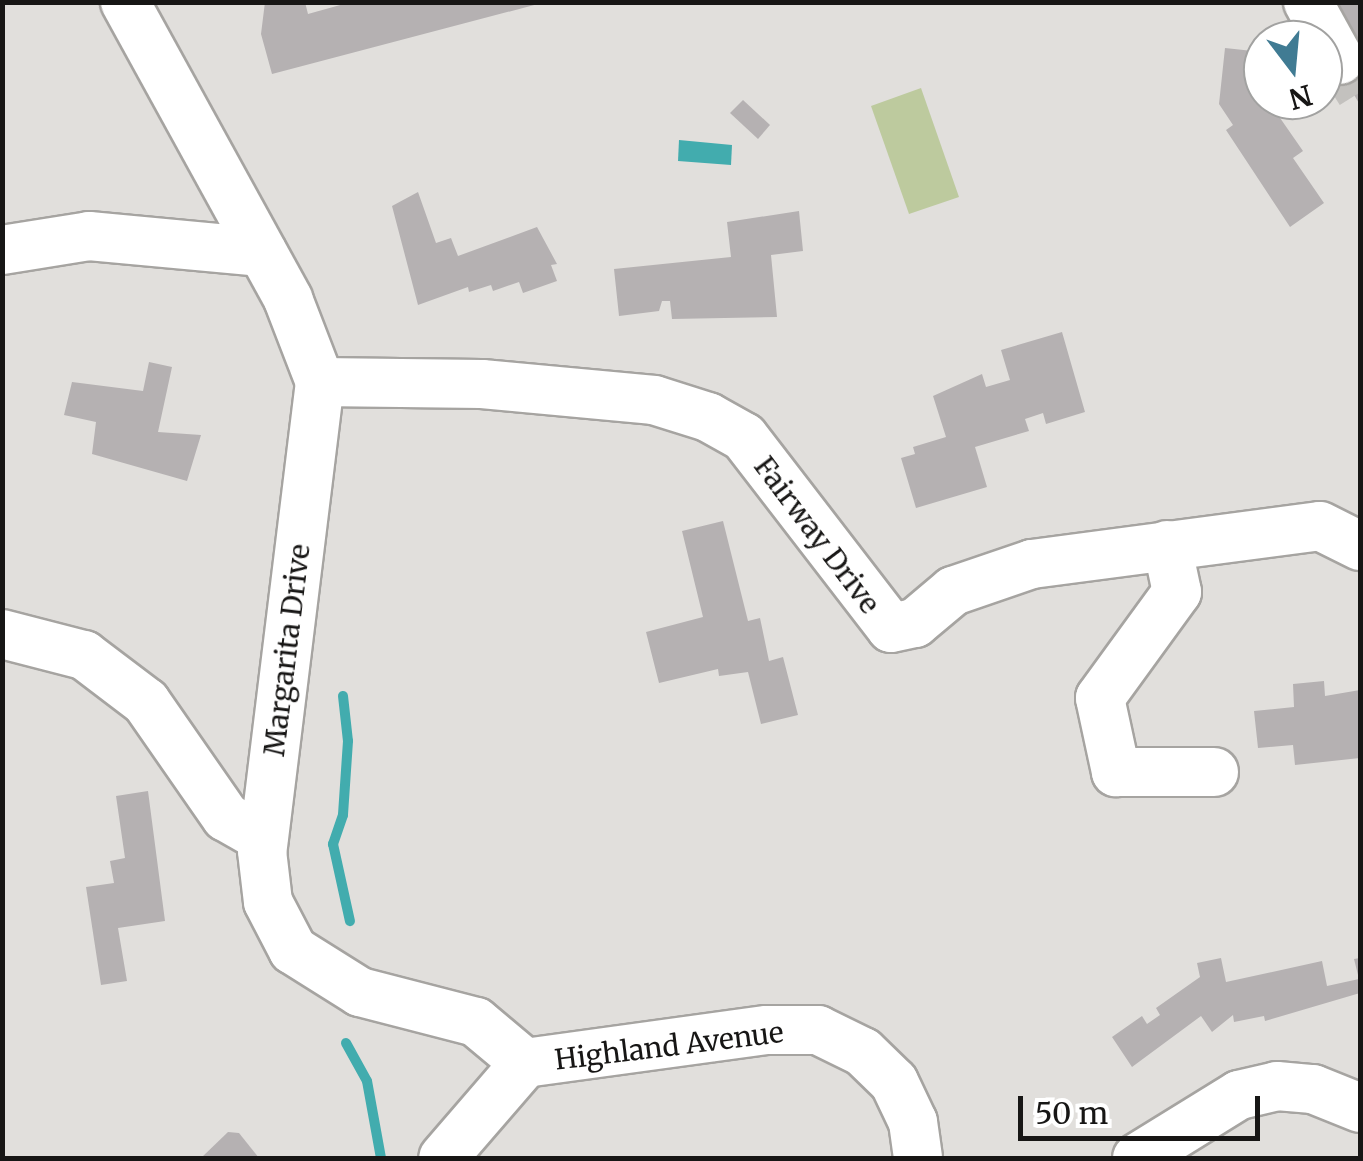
<!DOCTYPE html>
<style>
body{margin:0}
#map{position:relative;width:1363px;height:1161px;overflow:hidden;background:#e1dfdc;font-family:Merriweather,serif}
div>[style]{position:absolute}
.green>*{inset:0;background:#bdca9e}
.water>*{inset:0;background:#42acae}
.stream>*{height:10px;margin:-5px;padding:0 5px;transform-origin:5px;border-radius:5px;background:#42acae}
.building>*{inset:0;background:#b5b1b2}
.minor-tunnel>*{height:48px;margin-top:-24px;transform-origin:0;background:repeating-linear-gradient(90deg,#c3c1be 0 48px,transparent 0 72px)}
.roads{filter:drop-shadow(2px 0 #a6a4a1) drop-shadow(-2px 0 #a6a4a1) drop-shadow(0 2px #a6a4a1) drop-shadow(0 -2px #a6a4a1)}
.minor>*{height:48px;margin:-24px;padding:0 24px;transform-origin:24px;border-radius:24px;background:#fff}
span{translate:-50% -50%;white-space:nowrap;text-align:center;line-height:1.15;-webkit-text-stroke:8px #fff;paint-order:stroke}
.street-label{font-size:28px;color:#171615}
.frame{position:absolute;inset:0;border:5px solid #171615;pointer-events:none}
.north{position:absolute;left:1243px;top:20px;width:100px;height:100px;box-sizing:border-box;background:#fff;border:2px solid #a2a2a1;border-radius:50%;rotate:164deg;font-size:28px;font-weight:700;line-height:40px;text-align:center;color:#171615}
.north::after{content:'';display:block;margin:auto;width:35px;height:45px;background:#407b93;clip-path:polygon(50% 0,100% 100%,50% 72%,0 100%)}
.scale{position:absolute;left:1018px;top:1096px;width:242px;height:45px;box-sizing:border-box;border:5px solid #171615;border-top:0;padding-left:12px;font-size:30px;line-height:35px;white-space:nowrap;color:#171615;-webkit-text-stroke:8px #fff;paint-order:stroke}
</style>
<div id="map">
<div class="green">
<i style="clip-path:polygon(921px 88px,959px 197px,909px 214px,871px 106px)"></i>
</div>
<div class="water">
<i style="clip-path:polygon(679px 140px,732px 145px,731px 165px,678px 161px)"></i>
</div>
<div class="stream">
<i style="left:343px;top:696px;width:45px;rotate:83.7deg"></i>
<i style="left:348px;top:741px;width:74px;rotate:93.9deg"></i>
<i style="left:343px;top:815px;width:31px;rotate:109deg"></i>
<i style="left:333px;top:844px;width:79px;rotate:77.6deg"></i>
<i style="left:346px;top:1043px;width:43px;rotate:61.1deg"></i>
<i style="left:367px;top:1081px;width:78px;rotate:79.7deg"></i>
</div>
<div class="building">
<i style="clip-path:polygon(265px 2px,305px 2px,308px 14px,351px 2px,538px 4px,272px 74px,261px 34px)"></i>
<i style="clip-path:polygon(1332px 2px,1360px 2px,1360px 49px)"></i>
<i style="clip-path:polygon(1225px 48px,1262px 52px,1257px 97px,1263px 106px,1269px 102px,1303px 151px,1293px 158px,1324px 203px,1290px 227px,1226px 130px,1233px 125px,1219px 104px)"></i>
<i style="clip-path:polygon(1360px 53px,1360px 105px,1338px 67px)"></i>
<i style="clip-path:polygon(743px 100px,770px 125px,758px 139px,730px 113px)"></i>
<i style="clip-path:polygon(418px 192px,436px 243px,451px 238px,458px 256px,537px 227px,557px 264px,551px 265px,557px 281px,523px 293px,519px 282px,493px 291px,491px 285px,469px 292px,468px 287px,418px 305px,392px 206px)"></i>
<i style="clip-path:polygon(799px 211px,803px 251px,771px 255px,777px 317px,672px 319px,670px 301px,662px 301px,659px 311px,619px 316px,614px 269px,731px 257px,727px 222px)"></i>
<i style="clip-path:polygon(1062px 332px,1085px 412px,1046px 424px,1043px 413px,1025px 419px,1029px 431px,975px 447px,987px 487px,916px 508px,901px 458px,915px 454px,913px 447px,946px 437px,933px 396px,982px 374px,986px 387px,1010px 380px,1001px 350px)"></i>
<i style="clip-path:polygon(149px 362px,172px 367px,158px 432px,201px 435px,187px 481px,92px 454px,96px 422px,64px 415px,72px 382px,143px 391px)"></i>
<i style="clip-path:polygon(723px 521px,748px 621px,760px 618px,769px 661px,783px 657px,798px 715px,761px 724px,748px 672px,719px 676px,718px 669px,659px 683px,646px 632px,703px 617px,682px 531px)"></i>
<i style="clip-path:polygon(1324px 681px,1325px 696px,1360px 690px,1360px 758px,1295px 765px,1293px 745px,1258px 748px,1254px 711px,1294px 707px,1293px 684px)"></i>
<i style="clip-path:polygon(148px 791px,165px 921px,118px 928px,127px 981px,101px 985px,86px 887px,114px 883px,110px 861px,125px 858px,116px 796px)"></i>
<i style="clip-path:polygon(1221px 958px,1226px 982px,1322px 961px,1327px 986px,1359px 979px,1354px 959px,1360px 958px,1360px 993px,1265px 1021px,1264px 1016px,1234px 1022px,1233px 1015px,1212px 1032px,1201px 1016px,1132px 1067px,1112px 1037px,1142px 1016px,1147px 1024px,1160px 1015px,1156px 1008px,1200px 977px,1197px 963px)"></i>
<i style="clip-path:polygon(228px 1132px,239px 1133px,259px 1158px,201px 1158px)"></i>
</div>
<div class="minor-tunnel">
<i style="left:1340px;top:60px;width:38px;rotate:58deg"></i>
</div>
<div class="roads">
<div class="minor">
<i style="left:125px;top:2px;width:339px;rotate:61.2deg"></i>
<i style="left:288px;top:299px;width:89px;rotate:68.9deg"></i>
<i style="left:320px;top:382px;width:473px;rotate:97deg"></i>
<i style="left:262px;top:851px;width:51px;rotate:83.3deg"></i>
<i style="left:268px;top:902px;width:54px;rotate:62.5deg"></i>
<i style="left:293px;top:950px;width:79px;rotate:32.1deg"></i>
<i style="left:360px;top:992px;width:120px;rotate:14.5deg"></i>
<i style="left:476px;top:1022px;width:64px;rotate:39.9deg"></i>
<i style="left:525px;top:1063px;width:125px;rotate:130.8deg"></i>
<i style="left:1308px;top:2px;width:66px;rotate:61.1deg"></i>
<i style="left:2px;top:250px;width:88px;rotate:-9.1deg"></i>
<i style="left:89px;top:236px;width:174px;rotate:5.3deg"></i>
<i style="left:320px;top:382px;width:162px;rotate:0.7deg"></i>
<i style="left:482px;top:384px;width:173px;rotate:5.3deg"></i>
<i style="left:654px;top:400px;width:57px;rotate:17.5deg"></i>
<i style="left:708px;top:417px;width:41px;rotate:29.1deg"></i>
<i style="left:744px;top:437px;width:241px;rotate:52.4deg"></i>
<i style="left:891px;top:628px;width:25px;rotate:-12deg"></i>
<i style="left:915px;top:623px;width:50px;rotate:-40.1deg"></i>
<i style="left:953px;top:591px;width:83px;rotate:-18.9deg"></i>
<i style="left:1032px;top:564px;width:290px;rotate:-7.5deg"></i>
<i style="left:1320px;top:526px;width:45px;rotate:26.6deg"></i>
<i style="left:1167px;top:545px;width:48px;rotate:78deg"></i>
<i style="left:1177px;top:592px;width:131px;rotate:126deg"></i>
<i style="left:1100px;top:698px;width:76px;rotate:77.8deg"></i>
<i style="left:1116px;top:772px;width:98px"></i>
<i style="left:2px;top:634px;width:85px;rotate:14.4deg"></i>
<i style="left:84px;top:655px;width:78px;rotate:37.2deg"></i>
<i style="left:146px;top:702px;width:140px;rotate:55.2deg"></i>
<i style="left:226px;top:817px;width:43px;rotate:29.6deg"></i>
<i style="left:525px;top:1063px;width:244px;rotate:-7.8deg"></i>
<i style="left:767px;top:1030px;width:51px"></i>
<i style="left:818px;top:1030px;width:50px;rotate:26.1deg"></i>
<i style="left:863px;top:1052px;width:43px;rotate:44.1deg"></i>
<i style="left:894px;top:1082px;width:44px;rotate:64.6deg"></i>
<i style="left:913px;top:1122px;width:36px;rotate:82deg"></i>
<i style="left:1137px;top:1158px;width:120px;rotate:-31.7deg"></i>
<i style="left:1239px;top:1095px;width:39px;rotate:-13deg"></i>
<i style="left:1277px;top:1086px;width:36px;rotate:5deg"></i>
<i style="left:1313px;top:1089px;width:51px;rotate:22deg"></i>
</div>
</div>
<div class="street-label">
<span style="left:817px;top:535px;rotate:53deg">Fairway Drive</span>
<span style="left:287px;top:650px;rotate:-83deg">Margarita Drive</span>
<span style="left:669px;top:1046px;rotate:-7deg">Highland Avenue</span>
</div>
<div class="frame"></div>
<div class="north">N</div>
<div class="scale">50 m</div>
</div>
